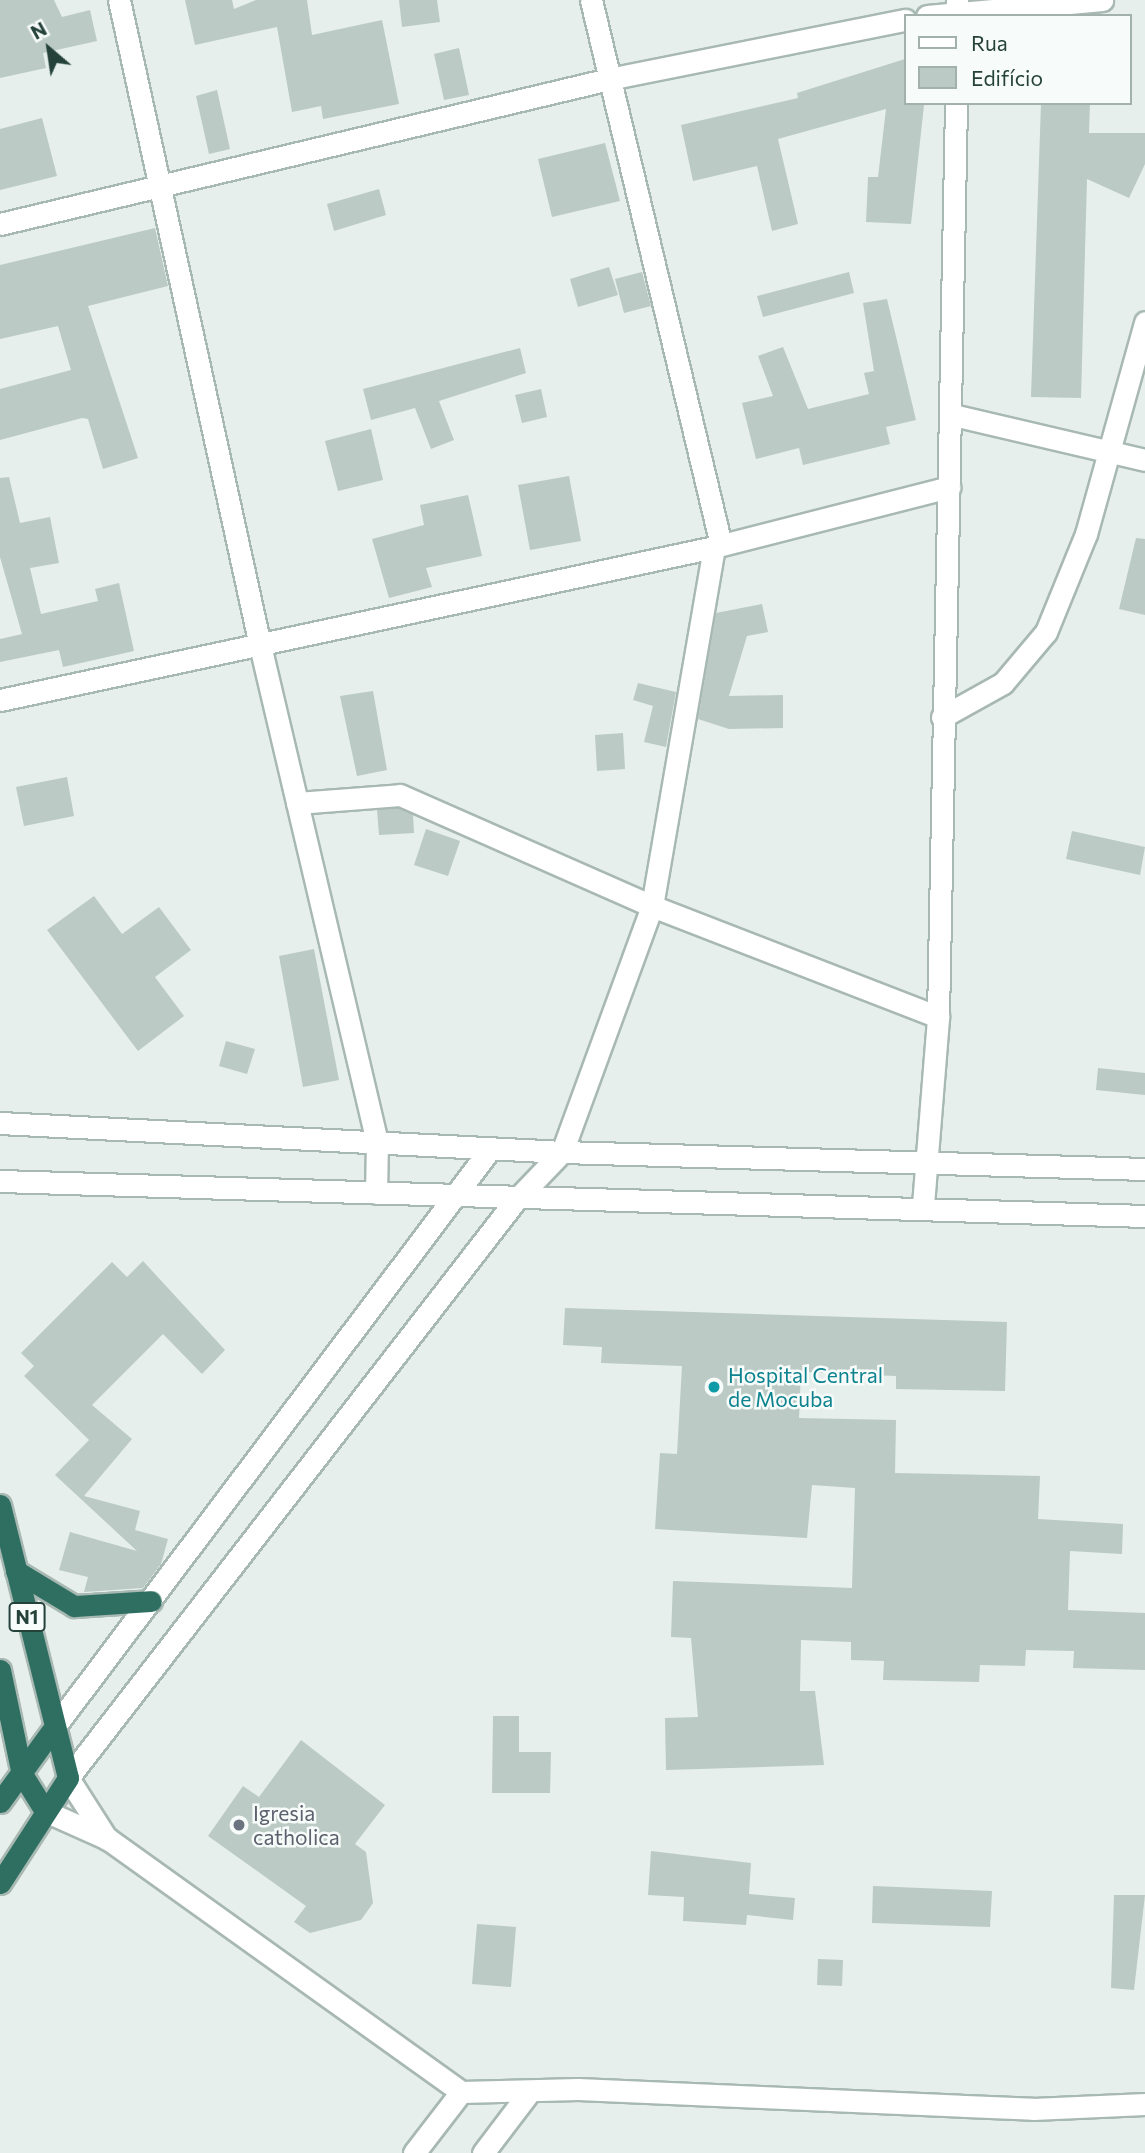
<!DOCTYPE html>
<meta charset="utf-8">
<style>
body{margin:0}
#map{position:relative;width:1145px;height:2153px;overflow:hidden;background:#e6efeb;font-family:Commissioner,sans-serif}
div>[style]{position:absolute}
.building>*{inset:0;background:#bbcac4}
.roads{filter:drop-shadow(2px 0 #a8b8b2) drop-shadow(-2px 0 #a8b8b2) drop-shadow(0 2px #a8b8b2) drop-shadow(0 -2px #a8b8b2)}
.street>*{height:21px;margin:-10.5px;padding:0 10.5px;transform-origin:10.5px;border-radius:10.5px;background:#fff}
.secondary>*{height:21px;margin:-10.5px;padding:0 10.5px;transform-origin:10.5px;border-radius:10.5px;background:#fff}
.highway>*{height:21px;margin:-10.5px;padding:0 10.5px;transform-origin:10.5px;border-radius:10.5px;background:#2f6f62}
.dots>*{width:19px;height:19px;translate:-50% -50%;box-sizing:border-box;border:4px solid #f7fbf9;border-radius:50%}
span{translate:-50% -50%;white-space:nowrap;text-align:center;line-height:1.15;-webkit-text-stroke:5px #f7fbf9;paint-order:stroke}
.shield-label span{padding:2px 5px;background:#f7fbf9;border:2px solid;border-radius:5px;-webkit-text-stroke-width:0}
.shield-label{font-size:19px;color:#24423a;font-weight:700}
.culture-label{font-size:21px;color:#0d838f}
.left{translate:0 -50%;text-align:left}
.worship-label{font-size:21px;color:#5b616d}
.legend{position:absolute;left:904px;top:14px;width:228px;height:91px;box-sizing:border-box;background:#f7fbf9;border:2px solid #a3b1ad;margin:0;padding:9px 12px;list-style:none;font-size:21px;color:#24423a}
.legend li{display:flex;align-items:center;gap:14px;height:35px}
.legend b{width:35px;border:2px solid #a3b1ad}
.north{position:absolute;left:14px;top:14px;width:70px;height:70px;-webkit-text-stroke:5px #f7fbf9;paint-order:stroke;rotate:331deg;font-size:19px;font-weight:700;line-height:28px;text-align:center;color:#24423a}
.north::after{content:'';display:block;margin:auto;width:24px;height:32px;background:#24423a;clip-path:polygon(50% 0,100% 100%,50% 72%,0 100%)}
</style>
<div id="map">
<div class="building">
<i style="clip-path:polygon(0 0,54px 0,62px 17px,90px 10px,97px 41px,43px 53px,46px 68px,0 78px)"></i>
<i style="clip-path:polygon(185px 0,232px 0,234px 9px,256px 0,307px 0,312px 35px,382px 20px,399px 104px,323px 119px,321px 106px,292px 112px,277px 27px,195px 45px)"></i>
<i style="clip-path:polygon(399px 0,437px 0,440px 22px,402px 27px)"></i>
<i style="clip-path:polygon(459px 48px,469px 95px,444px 100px,434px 54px)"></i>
<i style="clip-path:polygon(905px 59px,905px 103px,924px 105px,911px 224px,866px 222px,868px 177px,878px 177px,886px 109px,778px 139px,798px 224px,772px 231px,757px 166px,693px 181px,681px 125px,798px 98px,797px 93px)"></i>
<i style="clip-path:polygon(217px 90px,230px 149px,209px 154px,196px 96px)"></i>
<i style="clip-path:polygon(1041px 103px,1090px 103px,1089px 133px,1145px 133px,1145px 164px,1129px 198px,1087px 179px,1081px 398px,1031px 397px)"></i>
<i style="clip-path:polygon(42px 118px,57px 176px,0 190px,0 129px)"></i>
<i style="clip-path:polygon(605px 143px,620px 201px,552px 217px,538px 159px)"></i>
<i style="clip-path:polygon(379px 189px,386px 215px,334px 231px,327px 204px)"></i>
<i style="clip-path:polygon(155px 228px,168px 286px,88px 306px,138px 458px,103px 469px,88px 419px,82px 418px,0 440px,0 389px,71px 370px,58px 326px,0 339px,0 265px)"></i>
<i style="clip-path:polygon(609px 267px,618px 295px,578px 307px,570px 279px)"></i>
<i style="clip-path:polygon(642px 272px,651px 306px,624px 313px,615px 279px)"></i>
<i style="clip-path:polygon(849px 272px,854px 293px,763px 317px,757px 296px)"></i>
<i style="clip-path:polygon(887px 299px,916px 420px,886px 427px,890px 444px,803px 465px,799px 448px,756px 459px,742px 403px,773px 396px,758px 356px,783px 347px,808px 409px,869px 394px,864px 373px,874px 371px,863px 303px)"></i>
<i style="clip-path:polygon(520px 348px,526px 373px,439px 401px,454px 440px,431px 449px,415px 408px,371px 420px,363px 389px)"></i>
<i style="clip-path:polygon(541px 389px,547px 417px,522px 423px,515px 395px)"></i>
<i style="clip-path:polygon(371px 429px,383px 480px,338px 491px,325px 441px)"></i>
<i style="clip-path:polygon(569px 476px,581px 541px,530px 550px,518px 485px)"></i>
<i style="clip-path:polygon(9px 477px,20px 523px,50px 517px,59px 563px,30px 568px,41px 614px,98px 601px,95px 589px,119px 583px,134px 651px,63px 667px,59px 650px,0 662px,0 639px,22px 634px,0 557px,0 478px)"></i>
<i style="clip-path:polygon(468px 495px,482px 556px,426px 568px,432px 587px,389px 598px,372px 539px,424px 525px,420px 505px)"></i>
<i style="clip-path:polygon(1136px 538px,1145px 539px,1145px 615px,1119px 609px)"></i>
<i style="clip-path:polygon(762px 604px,768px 632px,747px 636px,729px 696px,783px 695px,783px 728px,729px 729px,698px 719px,716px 613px)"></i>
<i style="clip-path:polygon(638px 683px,676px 692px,666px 747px,644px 742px,653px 706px,633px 700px)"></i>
<i style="clip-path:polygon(373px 691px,387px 770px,357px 776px,340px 696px)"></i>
<i style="clip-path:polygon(623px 733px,625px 769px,597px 771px,595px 735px)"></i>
<i style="clip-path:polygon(67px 777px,74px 816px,24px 826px,16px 787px)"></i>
<i style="clip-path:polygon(398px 808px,413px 815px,414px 833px,379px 835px,377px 810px)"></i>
<i style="clip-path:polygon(426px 829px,460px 841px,448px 876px,414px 865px)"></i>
<i style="clip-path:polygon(1072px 831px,1145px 847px,1140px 875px,1066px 859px)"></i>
<i style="clip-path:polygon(94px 896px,122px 934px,159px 907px,191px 950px,155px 977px,184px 1016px,138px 1051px,47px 930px)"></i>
<i style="clip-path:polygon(314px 949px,339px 1080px,303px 1087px,279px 956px)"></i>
<i style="clip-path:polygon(226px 1041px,255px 1049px,247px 1074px,219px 1066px)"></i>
<i style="clip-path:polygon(1098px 1068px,1145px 1073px,1145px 1095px,1096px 1090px)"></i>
<i style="clip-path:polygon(143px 1261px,225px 1350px,202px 1374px,163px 1334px,92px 1405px,132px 1439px,84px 1496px,140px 1511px,135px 1530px,168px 1539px,161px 1564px,143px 1588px,84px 1592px,88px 1577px,59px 1570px,70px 1532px,137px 1551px,55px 1475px,89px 1440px,24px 1376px,34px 1366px,21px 1353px,112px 1262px,127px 1277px)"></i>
<i style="clip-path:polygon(565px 1308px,1007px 1322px,1005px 1391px,896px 1389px,896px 1376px,801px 1372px,799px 1418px,896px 1420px,895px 1473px,1040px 1476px,1038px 1519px,1123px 1524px,1122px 1554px,1070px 1551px,1068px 1610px,1145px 1613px,1145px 1670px,1073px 1668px,1074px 1651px,1026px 1650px,1025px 1666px,980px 1665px,979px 1682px,883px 1680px,884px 1661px,851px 1660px,851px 1642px,801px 1640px,800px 1691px,815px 1691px,824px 1765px,666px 1770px,665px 1718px,698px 1717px,691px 1638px,671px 1637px,673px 1581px,852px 1588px,855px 1488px,812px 1485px,807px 1538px,655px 1529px,660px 1453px,677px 1454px,682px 1366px,601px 1363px,602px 1347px,563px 1345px)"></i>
<i style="clip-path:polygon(493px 1716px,519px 1716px,519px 1752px,551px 1752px,550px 1793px,492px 1793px)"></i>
<i style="clip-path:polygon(301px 1740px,385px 1805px,355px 1844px,366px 1852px,373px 1903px,361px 1920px,310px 1933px,294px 1922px,306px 1906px,208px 1836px,243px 1786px,259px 1797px)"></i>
<i style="clip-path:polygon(651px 1851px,751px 1863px,749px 1894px,795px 1898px,793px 1920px,747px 1915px,746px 1925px,683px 1921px,684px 1897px,648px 1895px)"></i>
<i style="clip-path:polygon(873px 1886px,992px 1891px,990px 1927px,872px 1923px)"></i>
<i style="clip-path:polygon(1114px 1895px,1145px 1895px,1134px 1990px,1111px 1988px)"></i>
<i style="clip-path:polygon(477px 1924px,516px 1927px,511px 1987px,472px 1984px)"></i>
<i style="clip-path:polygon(818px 1959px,843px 1960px,842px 1986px,817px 1985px)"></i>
</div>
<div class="roads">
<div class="street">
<i style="left:119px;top:0;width:656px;rotate:77.68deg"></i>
<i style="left:259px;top:641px;width:515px;rotate:76.75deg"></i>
<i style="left:377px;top:1142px;width:51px;rotate:91.1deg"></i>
<i style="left:591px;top:0;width:560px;rotate:76.58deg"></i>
<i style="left:927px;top:16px;width:176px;rotate:-5.2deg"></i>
<i style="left:0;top:224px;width:626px;rotate:-13.39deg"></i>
<i style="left:609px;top:79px;width:302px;rotate:-11.3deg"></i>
<i style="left:953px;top:415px;width:197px;rotate:13.2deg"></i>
<i style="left:0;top:700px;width:730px;rotate:-12.09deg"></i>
<i style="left:714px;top:547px;width:243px;rotate:-14.3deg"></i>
<i style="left:942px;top:717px;width:70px;rotate:-29.1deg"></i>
<i style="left:1003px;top:683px;width:67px;rotate:-49.9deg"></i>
<i style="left:1046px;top:632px;width:106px;rotate:-67.8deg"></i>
<i style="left:1086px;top:534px;width:220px;rotate:-74.4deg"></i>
<i style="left:297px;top:803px;width:103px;rotate:-4.4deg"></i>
<i style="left:400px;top:795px;width:275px;rotate:23.8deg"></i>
<i style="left:652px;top:906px;width:307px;rotate:21.2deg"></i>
<i style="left:562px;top:1152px;width:262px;rotate:-69.9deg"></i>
<i style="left:652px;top:906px;width:364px;rotate:-80.2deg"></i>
</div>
<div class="secondary">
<i style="left:956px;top:16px;width:16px;rotate:-86deg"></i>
<i style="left:0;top:1123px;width:563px;rotate:2.95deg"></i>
<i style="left:562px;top:1152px;width:583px;rotate:1.67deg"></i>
<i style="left:0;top:1181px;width:1146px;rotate:1.75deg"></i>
<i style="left:923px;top:1205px;width:189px;rotate:-85.4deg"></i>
<i style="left:938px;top:1017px;width:914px;rotate:-88.87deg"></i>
<i style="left:53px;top:1729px;width:726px;rotate:-53deg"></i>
<i style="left:45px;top:1811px;width:69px;rotate:24deg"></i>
<i style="left:108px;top:1839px;width:434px;rotate:35.6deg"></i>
<i style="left:461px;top:2092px;width:117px;rotate:-1.5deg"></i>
<i style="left:578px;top:2089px;width:455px;rotate:2.5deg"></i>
<i style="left:1033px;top:2109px;width:112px;rotate:-2.6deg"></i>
<i style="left:107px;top:1839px;width:72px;rotate:-122.6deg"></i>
<i style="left:68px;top:1778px;width:730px;rotate:-52.24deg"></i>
<i style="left:515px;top:1201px;width:68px;rotate:-46.2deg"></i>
<i style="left:414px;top:2153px;width:77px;rotate:-52.4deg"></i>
<i style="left:483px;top:2153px;width:73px;rotate:-52.8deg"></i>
</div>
<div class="highway">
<i style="left:0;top:1505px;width:281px;rotate:76deg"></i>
<i style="left:68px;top:1778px;width:125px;rotate:122.9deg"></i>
<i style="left:16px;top:1571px;width:68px;rotate:31.1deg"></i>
<i style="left:74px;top:1606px;width:77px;rotate:-3.7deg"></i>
<i style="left:0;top:1670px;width:106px;rotate:78.1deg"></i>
<i style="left:22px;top:1774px;width:44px;rotate:58.1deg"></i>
<i style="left:0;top:1802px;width:90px;rotate:-54deg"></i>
</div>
</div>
<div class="dots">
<i style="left:714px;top:1387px;background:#0f9aa8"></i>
<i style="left:239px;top:1825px;background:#6b7280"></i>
</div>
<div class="shield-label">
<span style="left:27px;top:1617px">N1</span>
</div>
<div class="culture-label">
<span class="left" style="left:728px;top:1387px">Hospital Central<br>de Mocuba</span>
</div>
<div class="worship-label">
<span class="left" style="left:253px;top:1825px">Igresia<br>catholica</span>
</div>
<ul class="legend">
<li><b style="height:9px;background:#fff"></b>Rua</li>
<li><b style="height:19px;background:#bbcac4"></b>Edifício</li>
</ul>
<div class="north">N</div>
</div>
